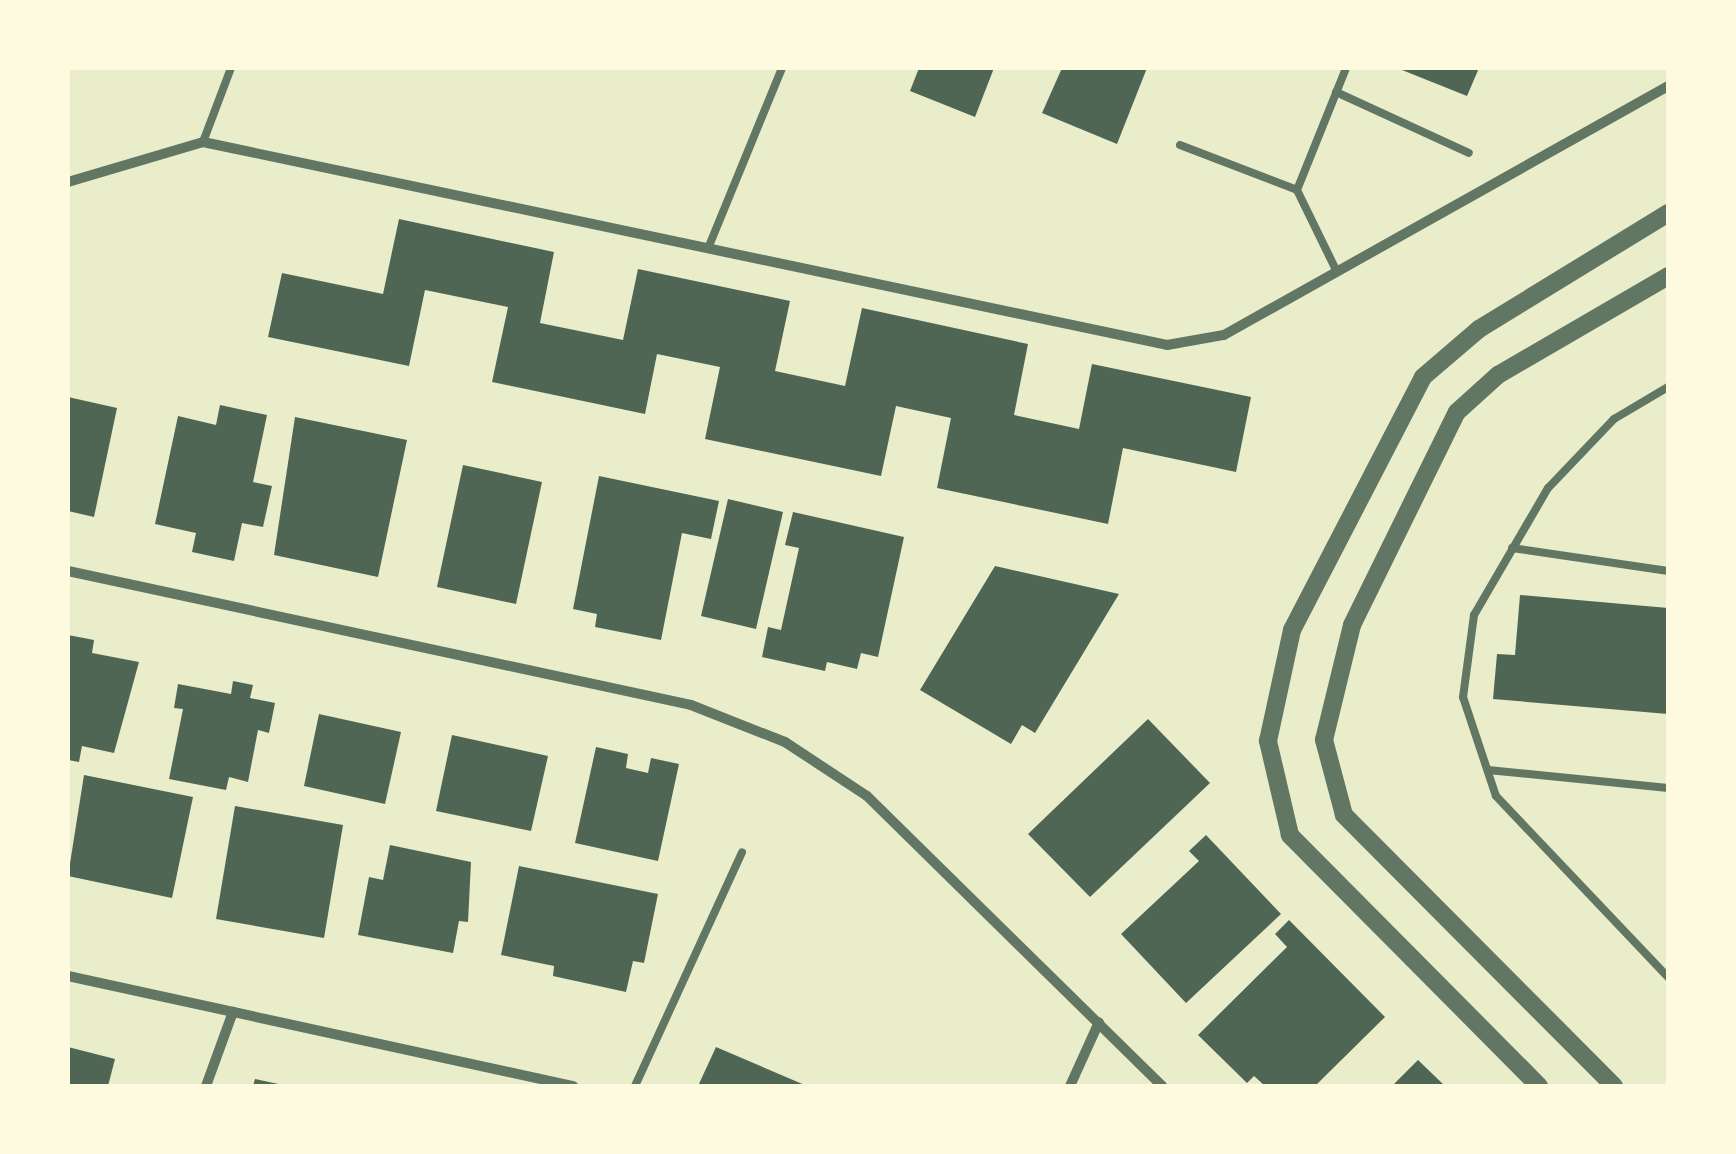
<!DOCTYPE html>
<style>
body{margin:0}
#map{position:relative;width:1736px;height:1154px;overflow:hidden;background:#e9edc9;font-family:"Sofia Sans Condensed",sans-serif}
div>[style]{position:absolute}
.building>*{inset:0;background:#4f6655}
.service>*{height:8px;margin:-4px;padding:0 4px;transform-origin:4px;border-radius:4px;background:#617663}
.minor>*{height:10px;margin:-5px;padding:0 5px;transform-origin:5px;border-radius:5px;background:#617663}
.tertiary>*{height:18px;margin:-9px;padding:0 9px;transform-origin:9px;border-radius:9px;background:#617663}
span{translate:-50% -50%;white-space:nowrap;text-align:center;line-height:1.15;-webkit-text-stroke:10px #fefae0;paint-order:stroke}
.frame{position:absolute;inset:0;border:70px solid #fefae0;pointer-events:none}
</style>
<div id="map">
<div class="building">
<i style="clip-path:polygon(919px 68px,994px 68px,975px 117px,910px 91px)"></i>
<i style="clip-path:polygon(1062px 68px,1147px 68px,1117px 144px,1042px 113px)"></i>
<i style="clip-path:polygon(1397px 68px,1479px 68px,1467px 96px)"></i>
<i style="clip-path:polygon(399px 219px,554px 252px,540px 323px,623px 340px,638px 269px,790px 301px,775px 371px,845px 386px,862px 308px,1028px 344px,1014px 415px,1079px 429px,1092px 364px,1251px 397px,1236px 472px,1123px 448px,1108px 524px,937px 488px,951px 418px,896px 406px,881px 476px,705px 439px,720px 367px,657px 354px,645px 414px,492px 382px,508px 307px,425px 290px,409px 366px,268px 337px,282px 273px,383px 294px)"></i>
<i style="clip-path:polygon(68px 397px,117px 408px,94px 517px,68px 511px)"></i>
<i style="clip-path:polygon(220px 405px,267px 415px,253px 482px,272px 486px,263px 527px,242px 523px,234px 561px,192px 552px,196px 533px,155px 524px,178px 416px,216px 425px)"></i>
<i style="clip-path:polygon(295px 417px,407px 440px,378px 577px,274px 555px)"></i>
<i style="clip-path:polygon(463px 465px,542px 482px,516px 604px,437px 587px)"></i>
<i style="clip-path:polygon(599px 476px,719px 501px,711px 539px,682px 533px,661px 640px,595px 627px,597px 614px,573px 609px)"></i>
<i style="clip-path:polygon(728px 499px,783px 512px,756px 629px,701px 616px)"></i>
<i style="clip-path:polygon(793px 512px,904px 537px,878px 657px,861px 653px,857px 669px,827px 662px,825px 671px,762px 657px,768px 627px,781px 630px,799px 548px,785px 545px)"></i>
<i style="clip-path:polygon(995px 566px,1119px 594px,1035px 733px,1022px 725px,1011px 744px,920px 690px)"></i>
<i style="clip-path:polygon(1520px 595px,1668px 608px,1668px 714px,1493px 699px,1497px 654px,1515px 655px)"></i>
<i style="clip-path:polygon(68px 635px,94px 640px,92px 653px,139px 662px,114px 753px,82px 746px,79px 762px,68px 760px)"></i>
<i style="clip-path:polygon(233px 681px,253px 685px,250px 698px,275px 703px,269px 733px,258px 730px,248px 782px,229px 777px,226px 790px,169px 779px,183px 709px,174px 708px,178px 684px,231px 694px)"></i>
<i style="clip-path:polygon(319px 714px,401px 732px,385px 804px,304px 786px)"></i>
<i style="clip-path:polygon(1148px 719px,1210px 783px,1090px 897px,1028px 834px)"></i>
<i style="clip-path:polygon(452px 735px,548px 756px,531px 831px,436px 811px)"></i>
<i style="clip-path:polygon(596px 747px,628px 754px,626px 768px,648px 773px,651px 758px,679px 764px,658px 861px,575px 843px)"></i>
<i style="clip-path:polygon(84px 775px,193px 797px,172px 898px,68px 876px)"></i>
<i style="clip-path:polygon(235px 806px,343px 825px,324px 938px,216px 919px)"></i>
<i style="clip-path:polygon(1206px 835px,1281px 914px,1186px 1003px,1121px 934px,1199px 861px,1189px 851px)"></i>
<i style="clip-path:polygon(390px 845px,471px 862px,468px 922px,459px 921px,453px 953px,358px 935px,369px 877px,383px 880px)"></i>
<i style="clip-path:polygon(519px 866px,658px 894px,644px 963px,633px 961px,626px 992px,553px 976px,554px 966px,501px 955px)"></i>
<i style="clip-path:polygon(1289px 920px,1385px 1017px,1315px 1086px,1265px 1086px,1254px 1076px,1247px 1083px,1198px 1035px,1287px 947px,1275px 934px)"></i>
<i style="clip-path:polygon(68px 1047px,115px 1059px,108px 1086px,68px 1086px)"></i>
<i style="clip-path:polygon(716px 1047px,807px 1086px,698px 1086px)"></i>
<i style="clip-path:polygon(1418px 1060px,1445px 1086px,1392px 1086px)"></i>
<i style="clip-path:polygon(255px 1079px,283px 1085px,283px 1086px,253px 1086px)"></i>
</div>
<div class="service">
<i style="left:1336px;top:92px;width:146px;rotate:24.6deg"></i>
<i style="left:203px;top:142px;width:79px;rotate:-69.3deg"></i>
<i style="left:1180px;top:145px;width:125px;rotate:21deg"></i>
<i style="left:709px;top:246px;width:192px;rotate:-67.7deg"></i>
<i style="left:1337px;top:272px;width:91px;rotate:-116deg"></i>
<i style="left:1297px;top:190px;width:131px;rotate:-68.1deg"></i>
<i style="left:1668px;top:387px;width:63px;rotate:149.3deg"></i>
<i style="left:1614px;top:419px;width:95px;rotate:133.7deg"></i>
<i style="left:1548px;top:488px;width:147px;rotate:120.2deg"></i>
<i style="left:1474px;top:615px;width:83px;rotate:97.6deg"></i>
<i style="left:1463px;top:697px;width:104px;rotate:71.6deg"></i>
<i style="left:1496px;top:796px;width:250px;rotate:46.5deg"></i>
<i style="left:1512px;top:548px;width:158px;rotate:8.4deg"></i>
<i style="left:1488px;top:770px;width:181px;rotate:5.7deg"></i>
<i style="left:635px;top:1086px;width:257px;rotate:-65.4deg"></i>
</div>
<div class="minor">
<i style="left:68px;top:182px;width:141px;rotate:-16.5deg"></i>
<i style="left:203px;top:142px;width:985px;rotate:11.89deg"></i>
<i style="left:1167px;top:345px;width:58px;rotate:-10deg"></i>
<i style="left:1224px;top:335px;width:509px;rotate:-29.28deg"></i>
<i style="left:68px;top:571px;width:637px;rotate:12.14deg"></i>
<i style="left:691px;top:705px;width:101px;rotate:21.5deg"></i>
<i style="left:785px;top:742px;width:98px;rotate:33.4deg"></i>
<i style="left:867px;top:796px;width:414px;rotate:44.5deg"></i>
<i style="left:68px;top:976px;width:517px;rotate:12.29deg"></i>
<i style="left:206px;top:1086px;width:79px;rotate:-70deg"></i>
<i style="left:1070px;top:1086px;width:70px;rotate:-65.6deg"></i>
</div>
<div class="tertiary">
<i style="left:1539px;top:1086px;width:354px;rotate:-134.8deg"></i>
<i style="left:1290px;top:835px;width:97px;rotate:-103.2deg"></i>
<i style="left:1268px;top:741px;width:114px;rotate:-77.8deg"></i>
<i style="left:1292px;top:630px;width:285px;rotate:-62.6deg"></i>
<i style="left:1423px;top:377px;width:74px;rotate:-40.6deg"></i>
<i style="left:1479px;top:329px;width:222px;rotate:-31.5deg"></i>
<i style="left:1614px;top:1086px;width:383px;rotate:-134.9deg"></i>
<i style="left:1344px;top:815px;width:78px;rotate:-104.9deg"></i>
<i style="left:1324px;top:740px;width:118px;rotate:-76.3deg"></i>
<i style="left:1352px;top:625px;width:237px;rotate:-63.8deg"></i>
<i style="left:1457px;top:412px;width:55px;rotate:-42.1deg"></i>
<i style="left:1498px;top:375px;width:197px;rotate:-30.2deg"></i>
</div>
<div class="frame"></div>
</div>
